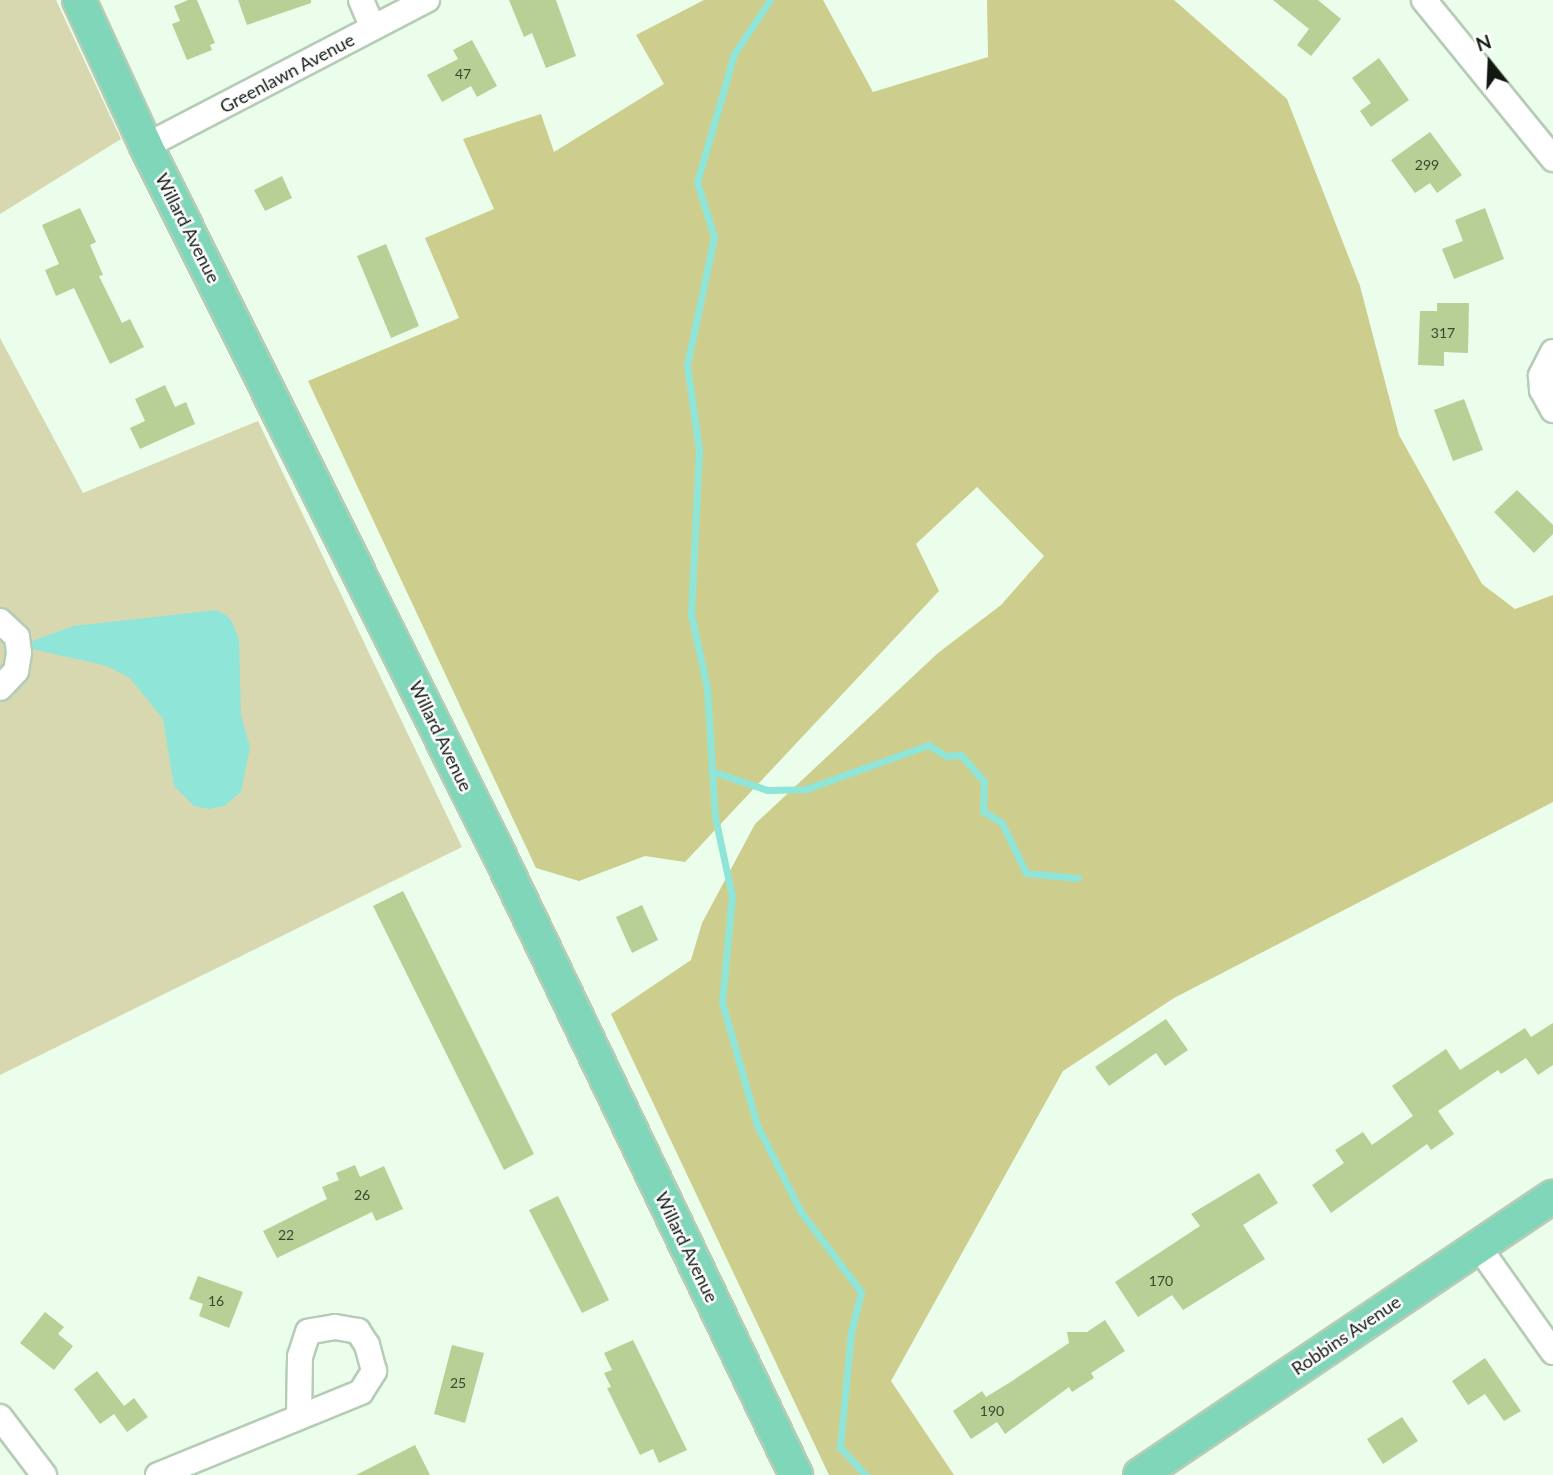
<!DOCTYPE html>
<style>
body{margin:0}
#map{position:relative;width:1553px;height:1475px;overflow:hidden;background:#ebfeec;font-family:Lato,sans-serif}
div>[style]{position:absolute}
.green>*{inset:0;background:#d7d8af}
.forest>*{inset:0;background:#cdce8d}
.water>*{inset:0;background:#90e5d9}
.stream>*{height:7px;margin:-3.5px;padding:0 3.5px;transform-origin:3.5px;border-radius:3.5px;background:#90e5d9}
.building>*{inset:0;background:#b6d095}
.roads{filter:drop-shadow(2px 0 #b5ccb6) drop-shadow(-2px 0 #b5ccb6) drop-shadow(0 2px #b5ccb6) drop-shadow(0 -2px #b5ccb6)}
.minor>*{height:24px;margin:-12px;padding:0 12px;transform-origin:12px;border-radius:12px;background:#fff}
.major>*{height:32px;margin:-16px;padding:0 16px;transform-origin:16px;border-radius:16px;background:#7fd6b9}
span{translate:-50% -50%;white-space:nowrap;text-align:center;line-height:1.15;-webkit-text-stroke:5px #fff;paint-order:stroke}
.number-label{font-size:14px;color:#3a4732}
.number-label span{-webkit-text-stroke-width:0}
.street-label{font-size:18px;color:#111911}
.north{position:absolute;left:1455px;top:28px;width:70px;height:70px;-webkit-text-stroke:5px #fff;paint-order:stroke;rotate:342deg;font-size:19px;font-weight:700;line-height:28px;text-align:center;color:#111911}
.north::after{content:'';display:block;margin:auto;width:24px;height:32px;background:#111911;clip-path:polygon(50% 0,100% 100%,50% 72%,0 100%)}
</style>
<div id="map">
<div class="green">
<i style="clip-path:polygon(0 0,56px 0,121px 139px,0 214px)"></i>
<i style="clip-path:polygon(0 338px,83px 493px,258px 421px,462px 847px,0 1075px)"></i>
</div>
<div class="forest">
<i style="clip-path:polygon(704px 0,823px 0,873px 92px,988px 57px,987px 0,1174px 0,1287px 99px,1360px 286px,1399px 435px,1482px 584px,1515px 609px,1553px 595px,1553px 802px,1174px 998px,1063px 1071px,891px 1381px,954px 1475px,829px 1475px,611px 1014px,691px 960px,702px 923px,755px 824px,938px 653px,1001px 605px,1044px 556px,977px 487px,916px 544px,939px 591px,685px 862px,645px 856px,579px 881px,536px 868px,308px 381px,459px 318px,425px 238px,494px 209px,463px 139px,541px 114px,554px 152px,664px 84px,636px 35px)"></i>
</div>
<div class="water">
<i style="clip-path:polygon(217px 610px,230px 618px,239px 639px,241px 715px,250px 747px,241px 792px,224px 806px,209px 809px,194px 806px,174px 786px,163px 719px,130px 678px,107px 666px,28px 648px,27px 643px,73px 626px)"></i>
</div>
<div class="stream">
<i style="left:770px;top:0;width:65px;rotate:123.7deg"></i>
<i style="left:734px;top:54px;width:133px;rotate:106.1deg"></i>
<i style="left:697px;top:182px;width:58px;rotate:72.8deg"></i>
<i style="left:714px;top:237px;width:131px;rotate:101.9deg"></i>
<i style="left:687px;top:365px;width:86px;rotate:82deg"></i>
<i style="left:699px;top:450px;width:164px;rotate:92.8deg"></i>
<i style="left:691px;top:614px;width:76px;rotate:77.8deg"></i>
<i style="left:707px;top:688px;width:129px;rotate:86.5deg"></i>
<i style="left:715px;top:817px;width:81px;rotate:77.9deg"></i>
<i style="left:732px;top:896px;width:106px;rotate:95.4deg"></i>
<i style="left:722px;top:1002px;width:128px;rotate:74.1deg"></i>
<i style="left:757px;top:1125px;width:97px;rotate:63.2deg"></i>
<i style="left:801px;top:1212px;width:100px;rotate:53.1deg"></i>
<i style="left:861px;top:1292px;width:41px;rotate:104deg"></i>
<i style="left:851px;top:1332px;width:116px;rotate:95.5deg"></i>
<i style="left:840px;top:1447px;width:38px;rotate:48deg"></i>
<i style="left:711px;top:771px;width:59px;rotate:18.7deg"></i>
<i style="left:767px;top:790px;width:39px;rotate:-1deg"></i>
<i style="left:806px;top:789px;width:130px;rotate:-19.8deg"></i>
<i style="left:928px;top:745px;width:21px;rotate:31deg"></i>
<i style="left:946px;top:756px;width:15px;rotate:-4deg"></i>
<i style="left:961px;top:755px;width:35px;rotate:49deg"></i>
<i style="left:984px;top:781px;width:30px;rotate:92deg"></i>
<i style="left:983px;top:811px;width:22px;rotate:32deg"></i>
<i style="left:1002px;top:823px;width:55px;rotate:64.4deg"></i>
<i style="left:1026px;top:873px;width:52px;rotate:5.5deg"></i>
</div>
<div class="building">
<i style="clip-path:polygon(188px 0,197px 0,215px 43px,210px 45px,212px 50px,187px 60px,172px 24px,180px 21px,174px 6px)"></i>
<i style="clip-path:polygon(238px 0,311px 0,311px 3px,247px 25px)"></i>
<i style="clip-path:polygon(509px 0,556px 0,576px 56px,546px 68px,532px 33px,524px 37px)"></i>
<i style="clip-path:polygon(1273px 0,1318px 0,1341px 19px,1311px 56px,1297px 45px,1309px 29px)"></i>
<i style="clip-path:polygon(472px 40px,497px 86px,477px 97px,471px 86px,442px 102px,427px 75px,458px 59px,453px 50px)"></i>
<i style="clip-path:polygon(1379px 58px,1409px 100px,1371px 127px,1360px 111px,1371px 103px,1352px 78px)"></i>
<i style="clip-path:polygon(1430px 132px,1462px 175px,1437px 193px,1430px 183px,1415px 193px,1391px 160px)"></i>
<i style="clip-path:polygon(282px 176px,292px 198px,265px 211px,254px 190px)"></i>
<i style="clip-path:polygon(80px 208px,96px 242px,90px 245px,103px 275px,99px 276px,122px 323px,130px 319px,144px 347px,110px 364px,74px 288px,56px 296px,45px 270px,59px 264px,42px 225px)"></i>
<i style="clip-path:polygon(1485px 208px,1504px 259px,1454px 279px,1442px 249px,1463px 241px,1455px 220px)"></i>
<i style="clip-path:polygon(386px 244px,419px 326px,391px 338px,357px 256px)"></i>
<i style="clip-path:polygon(1437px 303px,1469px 303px,1468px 353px,1444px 352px,1444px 366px,1418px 365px,1420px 311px,1437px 311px)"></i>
<i style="clip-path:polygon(165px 385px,175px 407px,186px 402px,195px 424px,140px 449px,130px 428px,145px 421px,135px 399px)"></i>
<i style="clip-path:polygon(1464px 399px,1483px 450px,1453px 461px,1434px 410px)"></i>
<i style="clip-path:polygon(1517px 490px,1553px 525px,1553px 534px,1534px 553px,1494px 512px)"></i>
<i style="clip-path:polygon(403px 891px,534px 1154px,504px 1170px,373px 906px)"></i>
<i style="clip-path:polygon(642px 905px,658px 940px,632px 953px,616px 917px)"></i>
<i style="clip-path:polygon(1166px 1019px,1188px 1050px,1165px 1066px,1156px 1053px,1109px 1086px,1095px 1067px)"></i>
<i style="clip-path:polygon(1553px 1023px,1553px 1065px,1538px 1075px,1526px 1058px,1501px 1074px,1498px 1070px,1438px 1111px,1454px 1134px,1431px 1150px,1427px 1144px,1331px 1213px,1312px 1185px,1344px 1163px,1335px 1150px,1363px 1132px,1372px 1145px,1413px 1116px,1392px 1086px,1446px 1049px,1460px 1070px,1525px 1028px,1531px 1037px)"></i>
<i style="clip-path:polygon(355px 1165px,360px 1177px,384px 1166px,403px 1209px,376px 1221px,372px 1212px,277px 1258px,263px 1231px,327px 1199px,322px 1187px,339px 1180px,336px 1173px)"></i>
<i style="clip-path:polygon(1259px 1173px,1278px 1203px,1243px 1225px,1265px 1259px,1183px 1310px,1172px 1295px,1138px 1317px,1115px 1282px,1200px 1226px,1191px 1214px)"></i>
<i style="clip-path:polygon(558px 1196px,609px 1300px,582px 1313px,529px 1210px)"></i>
<i style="clip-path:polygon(198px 1276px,243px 1292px,229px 1328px,199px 1316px,203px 1304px,189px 1299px)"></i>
<i style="clip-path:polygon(45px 1312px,64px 1327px,58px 1334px,73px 1346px,54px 1370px,20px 1343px)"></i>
<i style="clip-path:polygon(1105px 1320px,1125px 1351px,1091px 1373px,1094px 1378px,1072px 1392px,1069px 1387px,1005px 1434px,997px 1422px,971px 1439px,953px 1411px,982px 1391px,986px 1397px,1009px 1383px,1069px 1343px,1067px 1332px,1087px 1332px)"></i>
<i style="clip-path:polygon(633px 1340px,687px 1450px,659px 1463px,653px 1449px,640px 1455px,607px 1388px,611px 1387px,604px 1373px,612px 1370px,604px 1353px)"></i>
<i style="clip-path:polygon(452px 1345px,484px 1353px,465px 1423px,434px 1414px)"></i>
<i style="clip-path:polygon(1485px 1358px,1521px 1411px,1504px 1421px,1485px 1394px,1468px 1405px,1452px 1381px)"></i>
<i style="clip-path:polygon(97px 1371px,124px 1406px,134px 1398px,148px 1417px,127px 1432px,114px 1414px,100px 1424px,74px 1389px)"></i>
<i style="clip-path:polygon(1402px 1417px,1418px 1441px,1383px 1464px,1367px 1439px)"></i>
<i style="clip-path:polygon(415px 1445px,430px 1475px,356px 1475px)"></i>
</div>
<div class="roads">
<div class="minor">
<i style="left:361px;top:0;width:30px;rotate:67deg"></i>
<i style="left:1424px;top:0;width:205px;rotate:50.9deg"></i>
<i style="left:146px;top:146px;width:317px;rotate:-27.5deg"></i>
<i style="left:1553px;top:352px;width:27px;rotate:117deg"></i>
<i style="left:1541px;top:376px;width:14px;rotate:86deg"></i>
<i style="left:1542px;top:390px;width:23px;rotate:61deg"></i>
<i style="left:0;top:621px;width:23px;rotate:43deg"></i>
<i style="left:17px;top:637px;width:16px;rotate:83deg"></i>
<i style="left:19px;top:653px;width:18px;rotate:99deg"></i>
<i style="left:16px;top:671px;width:23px;rotate:133deg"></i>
<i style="left:1478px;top:1246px;width:130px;rotate:54.7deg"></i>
<i style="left:0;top:1417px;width:73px;rotate:52.8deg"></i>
<i style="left:158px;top:1475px;width:219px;rotate:-22.2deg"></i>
<i style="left:361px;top:1392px;width:25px;rotate:-58deg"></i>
<i style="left:374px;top:1371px;width:27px;rotate:-105deg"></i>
<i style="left:367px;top:1345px;width:17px;rotate:-123deg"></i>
<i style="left:358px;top:1331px;width:23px;rotate:-170deg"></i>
<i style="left:335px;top:1327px;width:27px;rotate:170deg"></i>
<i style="left:308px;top:1332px;width:26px;rotate:108deg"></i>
<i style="left:300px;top:1357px;width:57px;rotate:91deg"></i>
</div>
<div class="major">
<i style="left:79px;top:0;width:161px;rotate:65.3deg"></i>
<i style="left:146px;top:146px;width:791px;rotate:63.5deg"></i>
<i style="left:499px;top:854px;width:688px;rotate:64.44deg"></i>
<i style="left:1140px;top:1475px;width:498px;rotate:-34deg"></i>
</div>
</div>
<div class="number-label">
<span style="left:463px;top:74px">47</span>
<span style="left:1427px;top:165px">299</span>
<span style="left:1443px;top:333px">317</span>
<span style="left:362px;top:1195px">26</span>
<span style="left:286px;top:1235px">22</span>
<span style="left:1161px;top:1281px">170</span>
<span style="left:216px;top:1301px">16</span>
<span style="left:458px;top:1383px">25</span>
<span style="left:992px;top:1411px">190</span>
</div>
<div class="street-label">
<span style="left:287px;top:73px;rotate:-28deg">Greenlawn Avenue</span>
<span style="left:188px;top:228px;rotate:63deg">Willard Avenue</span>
<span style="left:441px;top:736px;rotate:64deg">Willard Avenue</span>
<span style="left:687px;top:1247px;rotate:64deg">Willard Avenue</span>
<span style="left:1346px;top:1335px;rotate:-34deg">Robbins Avenue</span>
</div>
<div class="north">N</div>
</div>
